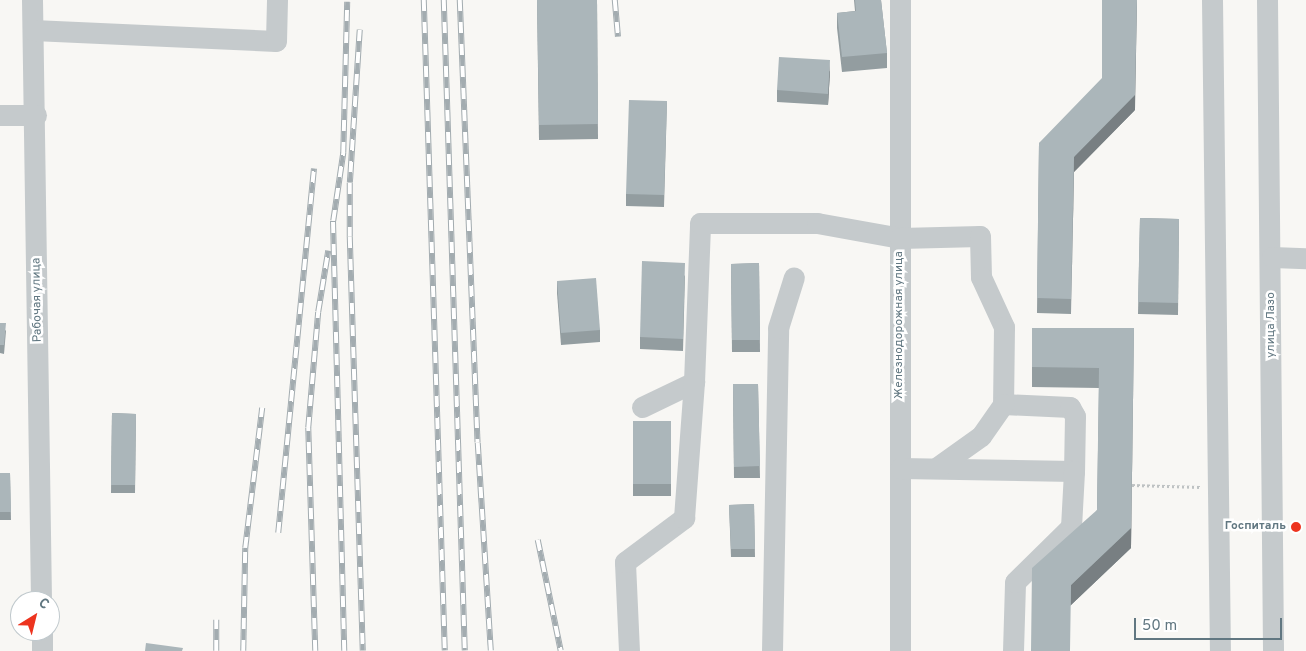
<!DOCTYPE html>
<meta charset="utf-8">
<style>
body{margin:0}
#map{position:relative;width:1306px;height:651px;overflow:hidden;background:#f8f7f4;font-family:Overpass,sans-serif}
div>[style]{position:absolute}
.path>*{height:3px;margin-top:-1.5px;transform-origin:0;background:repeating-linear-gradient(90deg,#bec2c3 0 2.5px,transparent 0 5px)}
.minor>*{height:21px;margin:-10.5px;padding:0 10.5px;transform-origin:10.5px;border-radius:10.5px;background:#c5cacc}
.rail>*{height:5.5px;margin-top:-2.75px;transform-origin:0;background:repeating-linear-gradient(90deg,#fff 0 11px,#a3acb0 0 22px);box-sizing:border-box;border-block:1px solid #a3acb0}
.wall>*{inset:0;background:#939da0}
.shaded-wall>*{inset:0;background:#787f82}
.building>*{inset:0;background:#abb6ba}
.dots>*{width:14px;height:14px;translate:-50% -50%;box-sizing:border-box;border:2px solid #fff;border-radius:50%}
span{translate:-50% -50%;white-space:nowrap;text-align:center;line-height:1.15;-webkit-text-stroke:5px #fff;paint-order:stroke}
.street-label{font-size:12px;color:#617781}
.poi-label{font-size:12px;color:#617781;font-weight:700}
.right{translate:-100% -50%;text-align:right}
.north{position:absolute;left:10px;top:591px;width:50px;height:50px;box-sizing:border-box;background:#fff;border:1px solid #c0c9cd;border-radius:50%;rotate:36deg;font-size:14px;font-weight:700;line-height:20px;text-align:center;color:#617781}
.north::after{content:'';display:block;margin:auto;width:18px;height:22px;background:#ed341f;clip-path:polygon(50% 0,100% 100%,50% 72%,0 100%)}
.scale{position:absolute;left:1134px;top:618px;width:148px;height:22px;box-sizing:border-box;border:2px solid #617781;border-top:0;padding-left:6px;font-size:15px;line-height:18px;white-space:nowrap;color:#617781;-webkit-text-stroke:4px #fff;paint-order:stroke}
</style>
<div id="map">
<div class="path">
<i style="left:1132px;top:485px;width:68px;rotate:1.7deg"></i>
</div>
<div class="minor">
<i style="left:32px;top:0;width:601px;rotate:89.14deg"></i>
<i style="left:900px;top:0;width:651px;rotate:90deg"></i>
<i style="left:1212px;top:0;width:651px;rotate:89.3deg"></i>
<i style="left:1267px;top:0;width:651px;rotate:89.47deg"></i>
<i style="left:33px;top:30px;width:243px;rotate:2.6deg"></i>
<i style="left:276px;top:41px;width:41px;rotate:-88.6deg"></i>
<i style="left:0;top:115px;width:36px"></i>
<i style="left:1272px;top:257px;width:34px;rotate:2deg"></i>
<i style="left:642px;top:407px;width:58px;rotate:-25.7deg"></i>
<i style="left:694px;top:382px;width:159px;rotate:-87.8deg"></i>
<i style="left:700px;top:223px;width:117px"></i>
<i style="left:817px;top:223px;width:84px;rotate:10.2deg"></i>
<i style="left:900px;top:238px;width:80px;rotate:-1.4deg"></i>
<i style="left:980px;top:236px;width:41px;rotate:88.6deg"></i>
<i style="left:981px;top:277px;width:55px;rotate:65.3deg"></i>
<i style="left:1004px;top:327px;width:77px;rotate:90.7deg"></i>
<i style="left:1003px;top:404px;width:67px;rotate:2.6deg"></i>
<i style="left:1070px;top:407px;width:10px;rotate:61deg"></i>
<i style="left:1075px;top:416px;width:55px;rotate:91deg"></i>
<i style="left:1074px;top:471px;width:174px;rotate:-179deg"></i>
<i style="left:936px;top:468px;width:55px;rotate:-35.4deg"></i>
<i style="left:981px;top:436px;width:39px;rotate:-55deg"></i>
<i style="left:42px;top:631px;width:20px;rotate:90deg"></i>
<i style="left:629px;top:651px;width:89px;rotate:-92.6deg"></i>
<i style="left:625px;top:562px;width:74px;rotate:-36.7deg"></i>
<i style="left:684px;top:518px;width:136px;rotate:-85.8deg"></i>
<i style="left:772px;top:651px;width:323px;rotate:-88.9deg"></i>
<i style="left:778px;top:328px;width:53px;rotate:-72.6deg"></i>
<i style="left:1013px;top:651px;width:69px;rotate:-88.3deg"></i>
<i style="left:1015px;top:582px;width:78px;rotate:-44.5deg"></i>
<i style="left:1071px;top:527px;width:56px;rotate:-86.9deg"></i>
</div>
<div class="rail">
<i style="left:424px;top:0;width:651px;rotate:88.15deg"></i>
<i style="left:444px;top:0;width:651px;rotate:88.15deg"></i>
<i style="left:460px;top:0;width:443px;rotate:87.7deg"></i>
<i style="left:478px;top:443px;width:208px;rotate:86.4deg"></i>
<i style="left:615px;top:0;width:37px;rotate:85deg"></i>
<i style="left:360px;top:30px;width:153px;rotate:93.7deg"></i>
<i style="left:350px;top:183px;width:54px;rotate:90deg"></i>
<i style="left:350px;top:237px;width:414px;rotate:88.2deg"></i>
<i style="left:278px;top:533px;width:366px;rotate:-84.4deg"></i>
<i style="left:538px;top:540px;width:113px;rotate:78.3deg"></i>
<i style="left:216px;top:651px;width:31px;rotate:-90deg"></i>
<i style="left:243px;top:651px;width:103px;rotate:-88.9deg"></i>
<i style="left:245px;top:548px;width:141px;rotate:-83.1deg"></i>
<i style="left:315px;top:651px;width:223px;rotate:-91.8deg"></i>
<i style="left:308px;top:428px;width:116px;rotate:-85.1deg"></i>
<i style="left:318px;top:312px;width:62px;rotate:-80.7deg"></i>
<i style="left:344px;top:651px;width:430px;rotate:-91.5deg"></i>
<i style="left:333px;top:221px;width:69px;rotate:-81.6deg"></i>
<i style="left:343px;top:153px;width:151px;rotate:-88.5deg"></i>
</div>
<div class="wall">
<i style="clip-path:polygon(537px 0,597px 0,598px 139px,539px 140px)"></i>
<i style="clip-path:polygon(854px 0,881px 0,887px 53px,887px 68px,842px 72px,837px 28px,837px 13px,855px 11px)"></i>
<i style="clip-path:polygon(830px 71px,828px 105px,777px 102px,777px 90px)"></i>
<i style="clip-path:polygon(667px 101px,664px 207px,626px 206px,626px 194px)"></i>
<i style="clip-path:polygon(1135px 110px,1074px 172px,1071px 314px,1037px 313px,1039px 143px)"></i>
<i style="clip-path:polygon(1140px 218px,1179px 219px,1178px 315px,1138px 314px)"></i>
<i style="clip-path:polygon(759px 263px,760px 352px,732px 352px,731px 264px)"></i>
<i style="clip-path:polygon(685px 275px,683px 351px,640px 349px,640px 337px)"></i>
<i style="clip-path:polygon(557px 281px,600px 330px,600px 342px,561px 345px,557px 293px)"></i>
<i style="clip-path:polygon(0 323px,6px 331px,4px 354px,0 353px)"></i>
<i style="clip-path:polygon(1032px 328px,1134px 328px,1131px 548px,1071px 605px,1031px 651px,1097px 510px,1099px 388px,1032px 387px)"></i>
<i style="clip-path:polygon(733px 384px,758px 384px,760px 478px,734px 478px)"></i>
<i style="clip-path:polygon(112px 413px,136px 414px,135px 493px,111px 493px)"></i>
<i style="clip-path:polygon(633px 421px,671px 421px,671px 496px,633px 496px)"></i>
<i style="clip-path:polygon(0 473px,10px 473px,11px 520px,0 520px)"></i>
<i style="clip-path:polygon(754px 504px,755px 557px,731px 557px,729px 505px)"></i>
</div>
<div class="shaded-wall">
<i style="clip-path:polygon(1137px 0,1135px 110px,1074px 172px,1071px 314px,1074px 157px)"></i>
<i style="clip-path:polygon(830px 60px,830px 71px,828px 105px,828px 94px)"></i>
<i style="clip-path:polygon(1134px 328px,1131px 548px,1071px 605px,1071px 585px,1131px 528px)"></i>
</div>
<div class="building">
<i style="clip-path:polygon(537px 0,597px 0,598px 124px,539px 125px)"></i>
<i style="clip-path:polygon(855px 0,881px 0,887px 53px,842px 57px,837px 13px,856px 11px)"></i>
<i style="clip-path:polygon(1102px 0,1137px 0,1135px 95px,1074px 157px,1071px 299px,1037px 298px,1039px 143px,1102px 78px)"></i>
<i style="clip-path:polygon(779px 57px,830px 60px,828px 94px,777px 90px)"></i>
<i style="clip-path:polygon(629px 100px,667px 101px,664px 195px,626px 194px)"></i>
<i style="clip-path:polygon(1140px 218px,1179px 219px,1178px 303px,1138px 302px)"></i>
<i style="clip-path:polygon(642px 261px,685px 263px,683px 339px,640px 337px)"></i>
<i style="clip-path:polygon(759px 263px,760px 340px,732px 340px,731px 264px)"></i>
<i style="clip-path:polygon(596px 278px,600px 330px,561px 333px,557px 281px)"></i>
<i style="clip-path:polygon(0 323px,6px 323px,4px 345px,0 345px)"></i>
<i style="clip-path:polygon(1032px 328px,1134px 328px,1131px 528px,1071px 585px,1070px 651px,1031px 651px,1032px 568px,1097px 510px,1099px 368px,1032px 367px)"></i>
<i style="clip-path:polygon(733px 384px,758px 384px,760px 466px,734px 467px)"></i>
<i style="clip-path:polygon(112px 413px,136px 414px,135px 485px,111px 485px)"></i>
<i style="clip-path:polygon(633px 421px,671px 421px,671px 484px,633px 484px)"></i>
<i style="clip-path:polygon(0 473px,10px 473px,11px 512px,0 512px)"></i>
<i style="clip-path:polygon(754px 504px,755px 549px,731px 549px,729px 505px)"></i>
<i style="clip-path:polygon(146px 643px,183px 648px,182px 651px,145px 651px)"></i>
</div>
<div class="dots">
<i style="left:1296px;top:527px;background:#ed341f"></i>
</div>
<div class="street-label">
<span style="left:38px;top:300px;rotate:-91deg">Рабочая улица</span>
<span style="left:900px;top:325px;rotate:-90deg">Железнодорожная улица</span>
<span style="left:1272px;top:325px;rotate:-90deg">улица Лазо</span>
</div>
<div class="poi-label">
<span class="right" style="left:1286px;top:527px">Госпиталь</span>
</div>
<div class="north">С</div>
<div class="scale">50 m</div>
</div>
